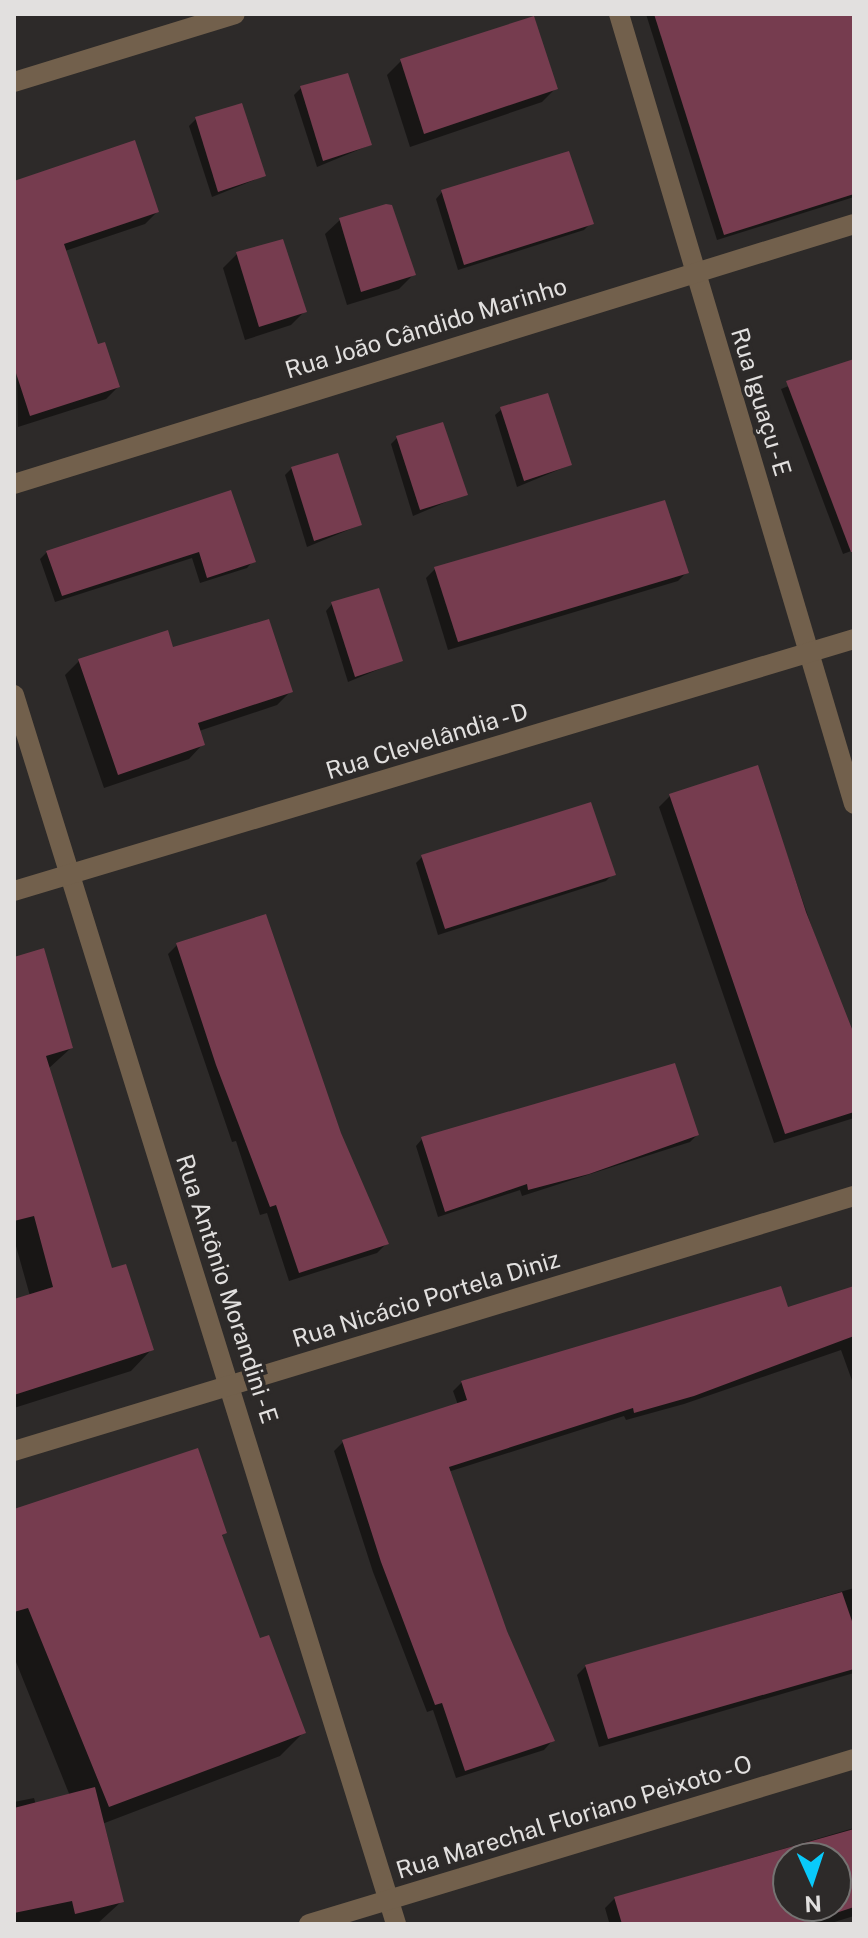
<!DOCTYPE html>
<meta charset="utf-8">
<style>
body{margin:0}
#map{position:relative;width:868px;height:1938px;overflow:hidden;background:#2d2a29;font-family:"Public Sans",sans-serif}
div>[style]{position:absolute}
.shadow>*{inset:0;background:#0007}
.building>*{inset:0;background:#763c4f}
.minor>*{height:20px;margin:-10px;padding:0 10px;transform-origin:10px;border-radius:10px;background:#72604c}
span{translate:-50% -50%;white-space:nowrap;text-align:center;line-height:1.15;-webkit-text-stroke:7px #2d2a29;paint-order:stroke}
.street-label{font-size:24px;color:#e2e0df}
.frame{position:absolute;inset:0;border:16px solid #e2e0df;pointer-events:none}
.north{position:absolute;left:772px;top:1842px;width:80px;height:80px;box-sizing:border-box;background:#2d2a29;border:2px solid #757372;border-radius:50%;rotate:177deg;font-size:22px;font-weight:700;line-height:32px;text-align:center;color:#e2e0df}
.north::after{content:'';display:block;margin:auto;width:28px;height:36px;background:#09cafa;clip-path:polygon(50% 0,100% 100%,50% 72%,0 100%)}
</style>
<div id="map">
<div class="shadow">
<i style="clip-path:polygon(646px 14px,854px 14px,854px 197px,717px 240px)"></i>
<i style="clip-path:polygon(401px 61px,556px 88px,542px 102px,410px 147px,387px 75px)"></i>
<i style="clip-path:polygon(301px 88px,370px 145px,317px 167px,294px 95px)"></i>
<i style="clip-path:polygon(196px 119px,264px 176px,212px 197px,189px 126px)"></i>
<i style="clip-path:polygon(14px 182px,157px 212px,145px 224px,65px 251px,97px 346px,118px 387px,106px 399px,18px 427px)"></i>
<i style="clip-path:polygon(442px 192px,591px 223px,584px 230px,458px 270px,436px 199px)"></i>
<i style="clip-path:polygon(340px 220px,413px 275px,399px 289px,347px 305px,325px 234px)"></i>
<i style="clip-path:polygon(237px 254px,305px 311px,291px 325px,245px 340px,223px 268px)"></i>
<i style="clip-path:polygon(854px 361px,854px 550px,843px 554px,781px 389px)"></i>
<i style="clip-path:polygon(502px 409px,570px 465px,517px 487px,495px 415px)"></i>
<i style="clip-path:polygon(397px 438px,465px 494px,413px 516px,391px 444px)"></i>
<i style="clip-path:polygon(292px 468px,360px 525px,307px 547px,285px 475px)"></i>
<i style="clip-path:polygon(230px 492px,253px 561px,247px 568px,200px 583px,192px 558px,55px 602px,40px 559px,47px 552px)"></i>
<i style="clip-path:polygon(435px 569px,687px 572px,678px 581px,448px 650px,426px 578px)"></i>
<i style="clip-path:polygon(332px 604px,401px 660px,348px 682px,326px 611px)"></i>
<i style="clip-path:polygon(172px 649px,291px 691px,277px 705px,199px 731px,203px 744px,189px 759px,104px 788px,65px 675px,79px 661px)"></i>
<i style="clip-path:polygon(757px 768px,854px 1050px,854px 1118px,774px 1143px,659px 807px,670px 796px)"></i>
<i style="clip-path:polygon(422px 857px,613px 874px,606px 881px,438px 935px,416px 863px)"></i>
<i style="clip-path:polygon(177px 945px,339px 1133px,386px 1244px,377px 1253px,289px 1281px,267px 1213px,260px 1215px,236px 1141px,232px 1142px,168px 954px)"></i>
<i style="clip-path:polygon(14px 959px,71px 1048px,48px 1069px,111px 1270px,151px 1350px,131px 1371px,14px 1408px,14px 1301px,30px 1296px,14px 1239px)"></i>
<i style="clip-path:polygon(697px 1135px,690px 1142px,522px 1196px,520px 1190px,438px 1217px,416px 1146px,422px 1139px)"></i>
<i style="clip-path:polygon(854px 1288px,854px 1386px,841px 1350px,684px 1404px,626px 1420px,624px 1416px,448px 1472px,505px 1632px,552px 1741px,544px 1750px,456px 1778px,433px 1710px,427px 1712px,373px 1572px,334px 1451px,343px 1442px,458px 1405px,453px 1391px,462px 1382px,786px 1310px)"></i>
<i style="clip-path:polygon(14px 1511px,225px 1533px,221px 1537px,259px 1641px,304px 1732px,280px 1756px,102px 1824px,122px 1901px,97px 1924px,14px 1924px,14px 1802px,34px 1798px,36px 1805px,70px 1796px,14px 1657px)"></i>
<i style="clip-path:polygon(854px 1588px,854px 1673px,599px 1747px,577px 1675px,586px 1666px)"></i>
<i style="clip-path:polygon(evenodd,854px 1828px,854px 1916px,828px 1924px,604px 1924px,609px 1922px,605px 1908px,615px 1898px,854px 1828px,788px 1858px,836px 1858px,836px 1906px,788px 1906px,788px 1858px)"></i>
</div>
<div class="building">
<i style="clip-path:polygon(654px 14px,854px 14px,854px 194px,724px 235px)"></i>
<i style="clip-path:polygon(534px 16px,558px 89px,424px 134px,400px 59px)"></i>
<i style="clip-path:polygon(348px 73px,372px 145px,323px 161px,300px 86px)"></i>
<i style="clip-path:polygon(242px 103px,266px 176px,218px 192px,195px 117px)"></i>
<i style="clip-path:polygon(135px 140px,159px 212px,64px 244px,98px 344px,105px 342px,120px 387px,30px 416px,14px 367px,14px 181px)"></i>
<i style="clip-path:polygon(569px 151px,594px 224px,464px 265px,441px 190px)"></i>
<i style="clip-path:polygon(386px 204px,392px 205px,416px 275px,361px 292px,339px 218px)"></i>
<i style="clip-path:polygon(283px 239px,307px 312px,259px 327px,236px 252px)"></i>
<i style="clip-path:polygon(854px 359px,854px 552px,851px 552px,786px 381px)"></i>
<i style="clip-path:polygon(548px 393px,572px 465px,524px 481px,500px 407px)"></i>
<i style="clip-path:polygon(443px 422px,468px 495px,420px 510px,396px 436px)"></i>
<i style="clip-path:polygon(338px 453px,362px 525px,314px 541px,291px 467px)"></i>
<i style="clip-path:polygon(231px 490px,256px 562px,207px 578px,199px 552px,62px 596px,46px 551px)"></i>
<i style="clip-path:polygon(665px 500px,689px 573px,458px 642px,434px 567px)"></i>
<i style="clip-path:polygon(379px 588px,403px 661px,355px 677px,331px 602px)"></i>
<i style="clip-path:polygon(269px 619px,293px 692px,198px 723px,205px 745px,118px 775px,78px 659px,168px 630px,173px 647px)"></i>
<i style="clip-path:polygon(758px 765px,806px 912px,854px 1034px,854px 1112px,785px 1134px,669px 794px)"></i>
<i style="clip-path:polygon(591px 802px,616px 875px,445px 929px,421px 855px)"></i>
<i style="clip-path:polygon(266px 914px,341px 1133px,389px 1244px,299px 1273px,276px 1205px,270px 1207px,216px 1065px,176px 943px)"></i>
<i style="clip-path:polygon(44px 948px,73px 1048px,46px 1056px,112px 1268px,126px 1264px,154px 1350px,14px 1395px,14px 1299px,53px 1287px,34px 1216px,14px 1221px,14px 957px)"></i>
<i style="clip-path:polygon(675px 1063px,699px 1135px,589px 1174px,528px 1190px,527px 1184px,445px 1212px,421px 1137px)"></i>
<i style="clip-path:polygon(781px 1286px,788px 1307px,854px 1286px,854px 1336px,694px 1396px,634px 1413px,633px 1408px,449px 1467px,507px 1631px,555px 1741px,465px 1771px,442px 1703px,435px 1705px,381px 1562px,342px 1440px,467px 1400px,461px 1381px)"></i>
<i style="clip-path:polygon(198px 1448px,227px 1533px,222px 1535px,260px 1638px,269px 1635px,306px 1733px,109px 1807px,28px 1608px,14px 1612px,14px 1509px)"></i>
<i style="clip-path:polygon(842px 1592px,854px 1627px,854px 1669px,608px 1739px,585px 1665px)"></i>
<i style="clip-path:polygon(95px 1787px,124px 1902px,75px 1914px,72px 1901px,14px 1913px,14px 1808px)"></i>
<i style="clip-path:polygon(evenodd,854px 1829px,854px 1907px,803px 1924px,622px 1924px,614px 1897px,854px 1829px,788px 1858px,836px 1858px,836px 1906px,788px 1906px,788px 1858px)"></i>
</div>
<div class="minor">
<i style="left:619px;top:14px;width:824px;rotate:73.43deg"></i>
<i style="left:14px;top:82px;width:231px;rotate:-17.1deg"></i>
<i style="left:14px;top:484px;width:879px;rotate:-17.2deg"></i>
<i style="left:14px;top:695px;width:1287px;rotate:72.73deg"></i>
<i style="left:14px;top:891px;width:877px;rotate:-16.7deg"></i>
<i style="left:14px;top:1451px;width:878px;rotate:-16.89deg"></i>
<i style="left:309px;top:1924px;width:569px;rotate:-16.84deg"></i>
</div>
<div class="street-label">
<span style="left:426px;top:328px;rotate:-17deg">Rua João Cândido Marinho</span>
<span style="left:761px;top:402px;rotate:73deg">Rua Iguaçu - E</span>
<span style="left:427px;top:741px;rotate:-17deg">Rua Clevelândia - D</span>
<span style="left:227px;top:1289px;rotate:72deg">Rua Antônio Morandini - E</span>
<span style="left:426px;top:1299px;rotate:-17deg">Rua Nicácio Portela Diniz</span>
<span style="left:574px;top:1817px;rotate:-17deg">Rua Marechal Floriano Peixoto - O</span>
</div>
<div class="frame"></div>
<div class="north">N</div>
</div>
